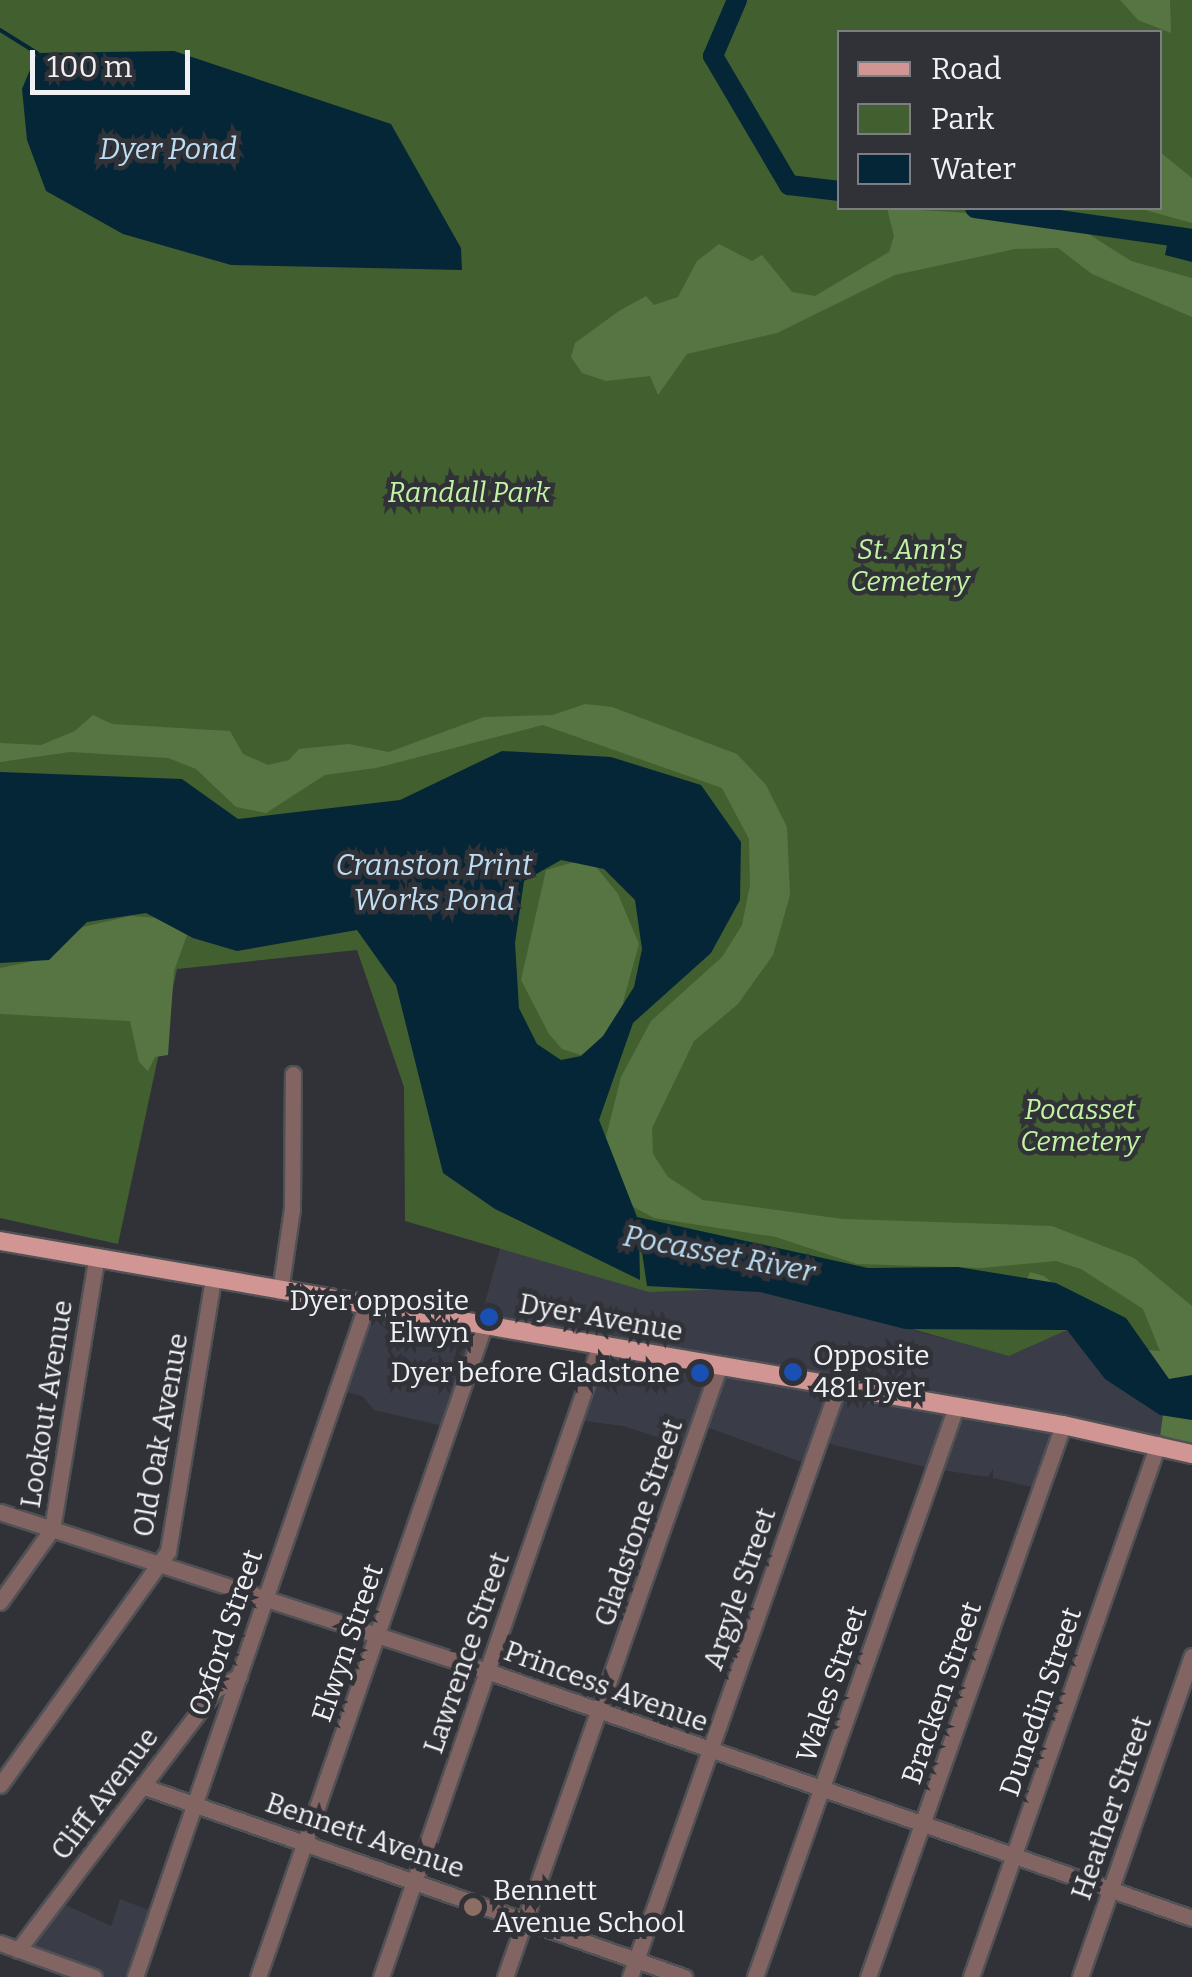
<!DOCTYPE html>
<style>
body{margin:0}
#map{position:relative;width:1192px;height:1977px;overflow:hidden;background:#313237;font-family:Bitter,serif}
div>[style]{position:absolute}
.built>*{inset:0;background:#3a3c47}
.green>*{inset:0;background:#42602f}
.forest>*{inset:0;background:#567542}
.water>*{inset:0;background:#042637}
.stream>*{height:4px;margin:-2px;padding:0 2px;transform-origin:2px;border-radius:2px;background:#042637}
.river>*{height:20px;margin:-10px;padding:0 10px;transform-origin:10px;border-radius:10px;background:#042637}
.roads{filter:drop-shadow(2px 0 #505155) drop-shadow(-2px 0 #505155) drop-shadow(0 2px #505155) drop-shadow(0 -2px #505155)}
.minor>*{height:15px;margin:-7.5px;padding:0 7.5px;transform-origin:7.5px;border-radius:7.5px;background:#826563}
.major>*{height:18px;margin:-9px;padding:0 9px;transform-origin:9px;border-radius:9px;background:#d19693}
.dots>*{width:28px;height:28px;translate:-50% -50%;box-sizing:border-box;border:5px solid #313237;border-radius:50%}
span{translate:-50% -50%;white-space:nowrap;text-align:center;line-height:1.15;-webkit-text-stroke:9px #313237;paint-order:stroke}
.park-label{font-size:28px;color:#c2f3a5;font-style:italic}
.poi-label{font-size:28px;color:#f0f1f4}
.right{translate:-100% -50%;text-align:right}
.left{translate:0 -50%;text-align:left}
.street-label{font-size:28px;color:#f0f1f4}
.water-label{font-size:30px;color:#bcddf3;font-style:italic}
.legend{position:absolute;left:837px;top:30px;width:325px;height:180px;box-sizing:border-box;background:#313237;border:2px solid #7d7e83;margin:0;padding:12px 18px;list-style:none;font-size:30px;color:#f0f1f4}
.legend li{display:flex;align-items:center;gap:20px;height:50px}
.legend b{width:50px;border:2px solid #7d7e83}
.scale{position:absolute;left:30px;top:50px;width:160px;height:45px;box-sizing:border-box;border:5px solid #f0f1f4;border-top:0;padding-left:12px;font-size:30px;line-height:35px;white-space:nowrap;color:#f0f1f4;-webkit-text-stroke:8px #313237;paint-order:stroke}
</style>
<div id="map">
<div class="built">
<i style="clip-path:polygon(508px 1220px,945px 1339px,981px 1337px,1017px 1322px,1075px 1330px,1163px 1414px,1159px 1444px,1068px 1427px,1040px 1489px,993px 1478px,993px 1469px,988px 1477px,934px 1469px,821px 1442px,810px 1465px,701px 1425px,691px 1448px,623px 1426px,577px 1420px,601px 1347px,487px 1327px,448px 1427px,374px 1410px,362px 1396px,338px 1390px,366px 1308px,479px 1324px)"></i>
<i style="clip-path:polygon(120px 1899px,154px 1912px,132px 1977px,95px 1977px,23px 1945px,55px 1900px,111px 1926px)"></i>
</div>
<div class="green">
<i style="clip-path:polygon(evenodd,0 0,1192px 0,1192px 1417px,1142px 1403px,1067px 1330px,1009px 1356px,764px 1288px,649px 1292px,405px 1221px,404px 1087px,357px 950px,177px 969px,118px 1244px,0 1218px,0 0,840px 32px,1160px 32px,1160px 208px,840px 208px,840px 32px)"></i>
</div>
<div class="forest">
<i style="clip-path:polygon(1120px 0,1170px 0,1171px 33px,1138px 20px)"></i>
<i style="clip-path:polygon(1160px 152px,1192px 178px,1192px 223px,1138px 208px,1160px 208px)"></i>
<i style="clip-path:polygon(887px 208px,1065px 219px,1131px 261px,1192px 278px,1192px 317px,1092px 274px,1058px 248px,1015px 249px,895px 275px,777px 333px,687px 354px,658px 395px,650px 376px,606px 381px,582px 373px,571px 357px,575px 343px,619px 311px,646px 296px,654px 305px,678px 297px,697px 261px,719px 244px,752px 261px,762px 255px,792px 292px,815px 296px,889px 252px,894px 236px)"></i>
<i style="clip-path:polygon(585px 704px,612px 707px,737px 754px,766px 785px,787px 827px,790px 895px,773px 955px,738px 1004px,694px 1041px,652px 1128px,653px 1154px,668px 1177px,703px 1200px,843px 1219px,1052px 1226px,1134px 1258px,1192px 1306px,1192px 1455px,1159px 1444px,1163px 1414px,1024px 1286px,1030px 1272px,1044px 1276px,1128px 1348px,1160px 1351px,1143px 1309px,1081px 1269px,1056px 1261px,981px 1268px,857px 1264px,776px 1237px,654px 1218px,630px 1205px,602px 1153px,621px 1077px,651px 1021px,722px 957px,742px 925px,750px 885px,749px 839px,722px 788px,543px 725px,376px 768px,325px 775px,266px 813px,236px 807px,196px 769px,168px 758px,70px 752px,0 762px,0 743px,41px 745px,75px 731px,93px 715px,112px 724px,230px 731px,243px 754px,268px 765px,289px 760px,299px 749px,349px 744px,389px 752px,484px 717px,553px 715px)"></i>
<i style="clip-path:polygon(589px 858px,618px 894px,639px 944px,623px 1002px,628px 1010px,617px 1028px,581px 1055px,562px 1049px,549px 1034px,521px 980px,546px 870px)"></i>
<i style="clip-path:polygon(130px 916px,161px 918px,187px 935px,174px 971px,168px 1055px,155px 1057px,148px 1071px,139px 1062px,130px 1021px,0 1014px,0 968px,34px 961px,83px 927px)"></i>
</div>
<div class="water">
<i style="clip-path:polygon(174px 51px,391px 124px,461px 248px,462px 270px,231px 265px,123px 234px,46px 191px,27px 140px,22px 89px,37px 53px)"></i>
<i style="clip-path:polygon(1170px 231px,1192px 234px,1192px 262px,1165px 255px)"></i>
<i style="clip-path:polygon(evenodd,502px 751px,611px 757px,701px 785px,741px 842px,740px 900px,711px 953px,633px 1023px,599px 1120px,637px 1217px,868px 1268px,958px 1267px,1056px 1283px,1126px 1318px,1169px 1379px,1192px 1375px,1192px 1420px,1160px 1415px,1105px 1379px,1067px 1330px,905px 1329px,760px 1292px,647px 1286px,639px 1232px,640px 1280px,495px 1209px,443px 1173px,396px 985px,357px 930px,237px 951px,193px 938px,146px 913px,87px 922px,49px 960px,0 963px,0 772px,182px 779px,238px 819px,400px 800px,502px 751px,561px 860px,604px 869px,635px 900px,642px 949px,634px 987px,603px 1036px,581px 1056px,561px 1060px,537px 1044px,519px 1008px,515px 943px,524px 881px,561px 860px)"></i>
</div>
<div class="stream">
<i style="left:0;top:30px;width:44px;rotate:31.9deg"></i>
</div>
<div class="river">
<i style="left:737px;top:0;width:61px;rotate:113.2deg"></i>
<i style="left:713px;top:56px;width:150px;rotate:59.5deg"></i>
<i style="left:789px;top:185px;width:51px;rotate:6.7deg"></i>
<i style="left:975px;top:208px;width:219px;rotate:8.1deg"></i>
</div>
<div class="roads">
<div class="minor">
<i style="left:280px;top:1291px;width:83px;rotate:-81.7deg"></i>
<i style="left:292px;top:1209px;width:135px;rotate:-89.6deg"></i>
<i style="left:0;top:1512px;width:512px;rotate:18.08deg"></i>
<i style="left:487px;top:1671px;width:747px;rotate:19.31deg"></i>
<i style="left:0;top:1602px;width:90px;rotate:-54.5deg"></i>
<i style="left:52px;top:1529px;width:274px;rotate:-80.7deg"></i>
<i style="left:0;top:1785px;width:288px;rotate:-54.3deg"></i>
<i style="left:168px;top:1551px;width:275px;rotate:-80.6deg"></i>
<i style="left:142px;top:1786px;width:575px;rotate:19.41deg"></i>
<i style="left:0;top:1943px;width:100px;rotate:19.9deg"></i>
<i style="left:18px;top:1950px;width:326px;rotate:-52.8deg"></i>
<i style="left:215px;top:1690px;width:28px;rotate:-30deg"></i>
<i style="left:135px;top:1977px;width:710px;rotate:-71deg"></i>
<i style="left:258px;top:1977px;width:689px;rotate:-70.86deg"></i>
<i style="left:381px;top:1977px;width:669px;rotate:-70.89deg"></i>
<i style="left:505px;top:1977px;width:646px;rotate:-70.67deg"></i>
<i style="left:630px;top:1977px;width:626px;rotate:-70.58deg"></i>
<i style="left:755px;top:1977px;width:604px;rotate:-70.58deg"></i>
<i style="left:868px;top:1977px;width:585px;rotate:-70.54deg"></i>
<i style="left:971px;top:1977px;width:565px;rotate:-70.67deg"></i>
<i style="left:1080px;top:1977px;width:340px;rotate:-70.8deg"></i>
</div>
<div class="major">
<i style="left:0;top:1241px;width:1079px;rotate:9.82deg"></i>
<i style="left:1063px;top:1425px;width:132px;rotate:12.7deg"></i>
</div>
</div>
<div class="dots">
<i style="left:489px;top:1317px;background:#1a4fb4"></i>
<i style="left:793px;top:1372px;background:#1a4fb4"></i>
<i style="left:700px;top:1373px;background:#1a4fb4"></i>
<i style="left:473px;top:1907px;background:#8d6e63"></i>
</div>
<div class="park-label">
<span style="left:469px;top:493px">Randall Park</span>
<span style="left:910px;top:566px">St. Ann's<br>Cemetery</span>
<span style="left:1080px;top:1126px">Pocasset<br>Cemetery</span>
</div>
<div class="poi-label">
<span class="right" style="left:469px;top:1317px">Dyer opposite<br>Elwyn</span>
<span class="left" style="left:813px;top:1372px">Opposite<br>481 Dyer</span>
<span class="right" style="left:680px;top:1373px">Dyer before Gladstone</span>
<span class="left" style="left:493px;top:1907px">Bennett<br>Avenue School</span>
</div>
<div class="street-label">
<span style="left:601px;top:1318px;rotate:10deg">Dyer Avenue</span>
<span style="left:47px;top:1404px;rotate:-81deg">Lookout Avenue</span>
<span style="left:161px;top:1435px;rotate:-80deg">Old Oak Avenue</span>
<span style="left:639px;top:1523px;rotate:-71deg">Gladstone Street</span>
<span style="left:740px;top:1589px;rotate:-71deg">Argyle Street</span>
<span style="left:226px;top:1633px;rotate:-71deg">Oxford Street</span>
<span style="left:348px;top:1643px;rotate:-71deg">Elwyn Street</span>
<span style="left:467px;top:1653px;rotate:-71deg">Lawrence Street</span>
<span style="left:832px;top:1684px;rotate:-71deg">Wales Street</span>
<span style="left:606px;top:1687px;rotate:20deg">Princess Avenue</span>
<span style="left:942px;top:1693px;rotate:-71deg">Bracken Street</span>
<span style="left:1041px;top:1702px;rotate:-71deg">Dunedin Street</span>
<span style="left:105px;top:1794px;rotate:-53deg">Cliff Avenue</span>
<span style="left:1112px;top:1808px;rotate:-71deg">Heather Street</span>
<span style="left:365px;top:1836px;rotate:19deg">Bennett Avenue</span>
</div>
<div class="water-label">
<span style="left:168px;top:149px">Dyer Pond</span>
<span style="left:434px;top:882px">Cranston Print<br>Works Pond</span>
<span style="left:719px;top:1254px;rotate:11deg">Pocasset River</span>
</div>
<ul class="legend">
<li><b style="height:12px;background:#d19693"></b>Road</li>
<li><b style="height:28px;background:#42602f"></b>Park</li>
<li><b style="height:28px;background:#042637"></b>Water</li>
</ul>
<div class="scale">100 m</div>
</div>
